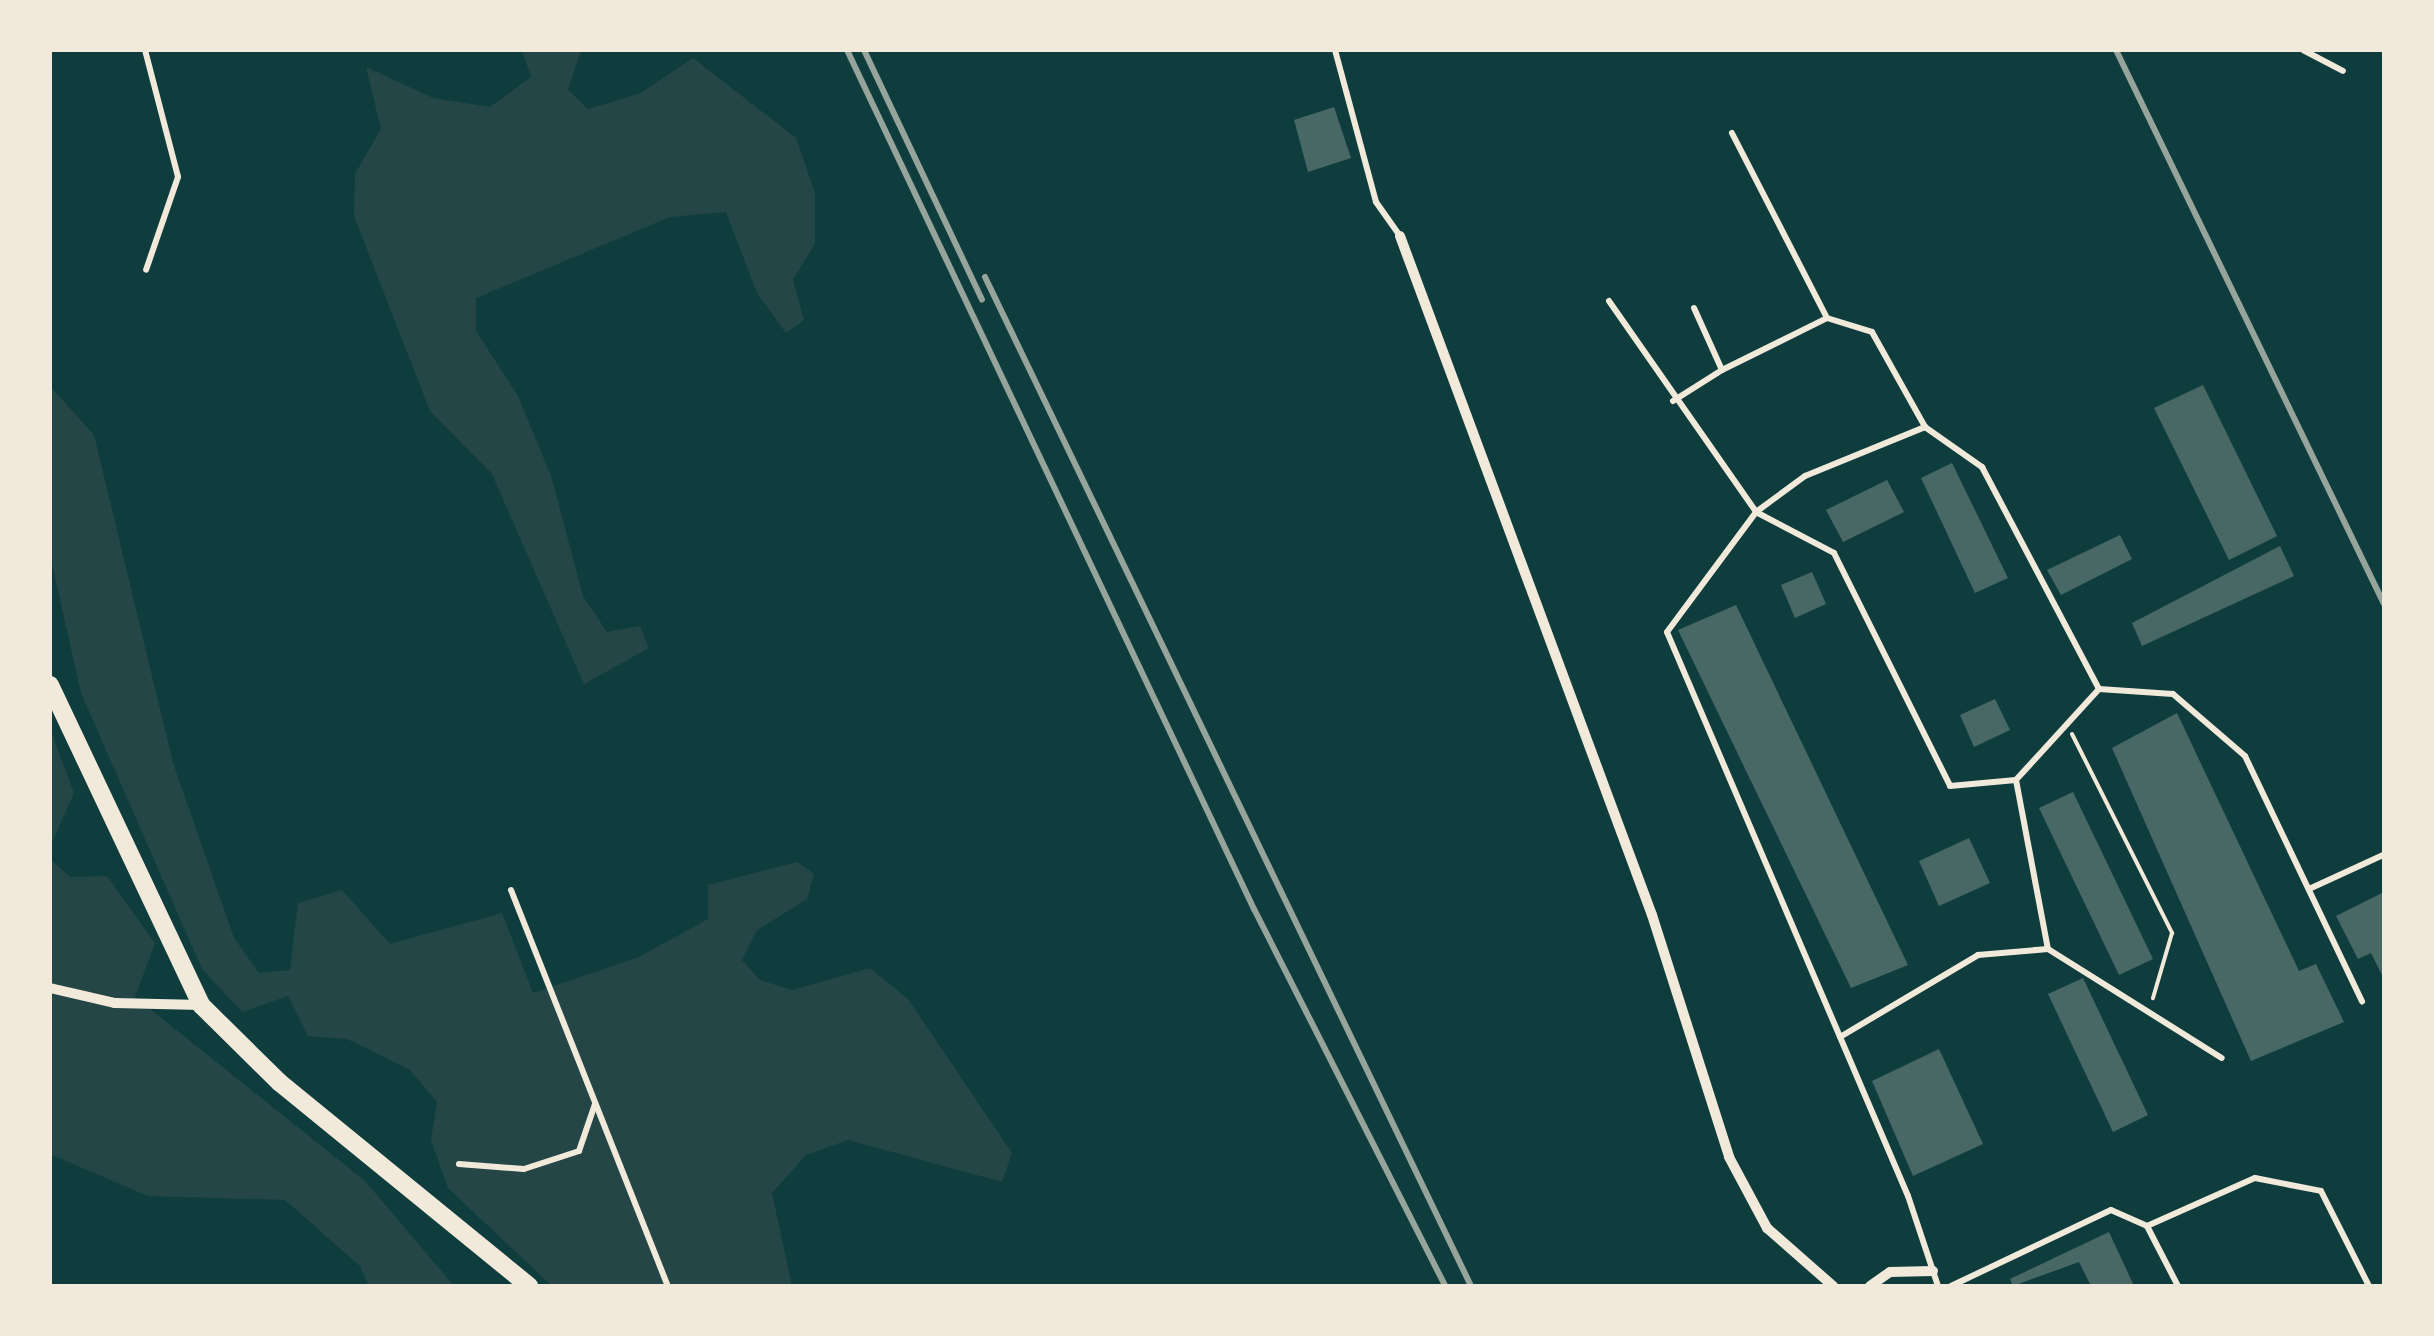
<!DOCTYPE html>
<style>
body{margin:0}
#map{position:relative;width:2434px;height:1336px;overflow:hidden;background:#0f3d3e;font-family:Montserrat,sans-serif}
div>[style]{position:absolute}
.green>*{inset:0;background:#244646}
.building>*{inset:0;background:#486865}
.path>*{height:4px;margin:-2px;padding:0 2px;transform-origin:2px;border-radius:2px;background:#f1e9da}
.service>*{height:6px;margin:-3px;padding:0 3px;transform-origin:3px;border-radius:3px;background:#f1e9da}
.minor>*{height:10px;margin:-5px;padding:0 5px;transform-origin:5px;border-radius:5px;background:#f1e9da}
.secondary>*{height:18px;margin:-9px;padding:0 9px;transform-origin:9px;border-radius:9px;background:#f1e9da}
.rail>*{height:6px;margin:-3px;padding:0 3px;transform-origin:3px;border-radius:3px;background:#97a49c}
span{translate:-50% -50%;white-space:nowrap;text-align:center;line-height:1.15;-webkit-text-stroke:10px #f1e9da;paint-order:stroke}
.frame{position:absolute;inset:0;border:52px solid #f1e9da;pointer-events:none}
</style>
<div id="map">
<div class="green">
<i style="clip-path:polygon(522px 50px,581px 50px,568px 90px,588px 109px,641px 93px,693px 58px,796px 138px,815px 193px,815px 243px,793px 280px,804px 320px,786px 333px,757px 293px,726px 212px,670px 217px,476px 298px,476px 331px,518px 396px,551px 476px,583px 596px,607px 632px,640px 626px,649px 648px,584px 684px,492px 474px,430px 411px,354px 216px,355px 174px,381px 129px,366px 67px,433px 98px,490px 107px,531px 77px)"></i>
<i style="clip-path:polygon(50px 386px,94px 435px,173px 763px,234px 938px,259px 973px,290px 970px,298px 903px,342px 890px,390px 944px,502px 913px,533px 993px,639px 957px,708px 919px,708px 885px,797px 862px,814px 874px,807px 899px,757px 930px,742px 960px,760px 980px,792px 990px,870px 968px,908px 999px,1012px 1153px,1002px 1182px,848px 1140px,806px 1155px,772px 1193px,792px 1286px,552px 1286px,448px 1188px,431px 1140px,437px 1102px,409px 1069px,347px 1039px,308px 1036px,288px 996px,242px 1012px,202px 969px,81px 693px,50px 555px)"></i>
<i style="clip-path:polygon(50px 728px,74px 793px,50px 847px)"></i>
<i style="clip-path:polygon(50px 859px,70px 877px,107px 876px,155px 943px,135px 997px,365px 1181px,454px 1286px,369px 1286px,360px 1266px,285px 1200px,148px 1196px,50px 1154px)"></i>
</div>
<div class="building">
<i style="clip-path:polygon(1334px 107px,1351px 158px,1308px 172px,1294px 120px)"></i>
<i style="clip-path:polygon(2203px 385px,2277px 536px,2229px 560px,2154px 408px)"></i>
<i style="clip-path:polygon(1952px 463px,2008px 578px,1975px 593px,1921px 478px)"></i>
<i style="clip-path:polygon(1887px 480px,1904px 512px,1843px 542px,1826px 510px)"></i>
<i style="clip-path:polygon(2120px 535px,2132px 559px,2061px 595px,2047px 570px)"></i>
<i style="clip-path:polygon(2280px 546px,2294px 576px,2142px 646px,2132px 623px)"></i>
<i style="clip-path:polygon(1812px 572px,1826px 604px,1795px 618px,1781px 585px)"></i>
<i style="clip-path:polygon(1736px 605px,1908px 965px,1851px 988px,1678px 630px)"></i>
<i style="clip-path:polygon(1995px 699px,2010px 730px,1974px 747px,1960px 715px)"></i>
<i style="clip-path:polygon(2177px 713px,2299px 971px,2316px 964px,2344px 1022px,2251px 1061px,2112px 748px)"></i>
<i style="clip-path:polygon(2073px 792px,2153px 959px,2119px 975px,2039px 808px)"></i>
<i style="clip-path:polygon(1969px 838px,1990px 883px,1939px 906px,1919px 861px)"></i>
<i style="clip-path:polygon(2384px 892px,2384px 979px,2371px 953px,2358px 959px,2336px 916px)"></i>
<i style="clip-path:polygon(2083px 978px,2148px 1115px,2113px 1132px,2048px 994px)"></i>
<i style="clip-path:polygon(1939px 1049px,1983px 1144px,1913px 1176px,1872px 1081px)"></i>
<i style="clip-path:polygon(2109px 1232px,2134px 1286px,2091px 1286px,2079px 1262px,2013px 1286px,2010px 1279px)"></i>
</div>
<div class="path">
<i style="left:2072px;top:734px;width:223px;rotate:63.3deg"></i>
<i style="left:2172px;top:933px;width:68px;rotate:106.3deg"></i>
</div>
<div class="service">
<i style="left:145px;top:50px;width:131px;rotate:75.4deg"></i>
<i style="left:178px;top:177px;width:98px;rotate:109deg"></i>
<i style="left:1335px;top:50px;width:157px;rotate:74.9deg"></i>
<i style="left:1376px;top:202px;width:42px;rotate:54.8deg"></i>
<i style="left:2303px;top:50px;width:45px;rotate:27.7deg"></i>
<i style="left:1609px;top:301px;width:257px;rotate:55.1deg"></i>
<i style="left:1756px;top:512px;width:88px;rotate:27.7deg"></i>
<i style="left:1834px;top:553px;width:260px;rotate:63.5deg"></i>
<i style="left:1950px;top:786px;width:66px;rotate:-5.2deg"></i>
<i style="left:1827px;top:318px;width:47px;rotate:17.3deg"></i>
<i style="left:1872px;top:332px;width:109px;rotate:60.8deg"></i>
<i style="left:1722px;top:370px;width:117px;rotate:-26.3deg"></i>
<i style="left:1827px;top:318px;width:208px;rotate:-117.2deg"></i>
<i style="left:1673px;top:401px;width:58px;rotate:-32.3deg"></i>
<i style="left:1722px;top:370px;width:68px;rotate:-114.3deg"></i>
<i style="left:2099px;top:689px;width:74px;rotate:3.9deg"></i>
<i style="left:2173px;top:694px;width:95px;rotate:40.7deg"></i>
<i style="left:2245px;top:756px;width:272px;rotate:64.5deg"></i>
<i style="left:2309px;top:889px;width:81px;rotate:-24.7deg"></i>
<i style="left:511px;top:890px;width:426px;rotate:68.4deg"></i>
<i style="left:1840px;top:1037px;width:161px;rotate:-30.7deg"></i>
<i style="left:1978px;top:955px;width:70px;rotate:-4.9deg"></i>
<i style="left:2048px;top:949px;width:205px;rotate:32.1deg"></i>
<i style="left:459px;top:1164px;width:65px;rotate:4.4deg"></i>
<i style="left:524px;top:1169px;width:58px;rotate:-18.1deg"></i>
<i style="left:579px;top:1151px;width:50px;rotate:-71.2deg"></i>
<i style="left:2147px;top:1226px;width:118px;rotate:-24deg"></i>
<i style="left:2255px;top:1178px;width:67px;rotate:11.1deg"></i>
<i style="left:2321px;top:1191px;width:106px;rotate:63.2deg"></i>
<i style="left:1938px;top:1286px;width:95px;rotate:-108.4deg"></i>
<i style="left:1908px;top:1196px;width:613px;rotate:-113.14deg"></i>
<i style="left:1667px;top:632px;width:149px;rotate:-53.4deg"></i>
<i style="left:1756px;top:512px;width:61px;rotate:-36.3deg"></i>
<i style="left:1805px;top:476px;width:130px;rotate:-22.2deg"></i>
<i style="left:1925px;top:427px;width:70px;rotate:35.1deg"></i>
<i style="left:1982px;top:467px;width:251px;rotate:62.2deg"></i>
<i style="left:2099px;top:689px;width:123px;rotate:132.4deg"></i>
<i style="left:2016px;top:780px;width:172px;rotate:79.3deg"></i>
<i style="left:1951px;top:1286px;width:177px;rotate:-25.4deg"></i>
<i style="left:2111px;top:1210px;width:39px;rotate:24deg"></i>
<i style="left:2147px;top:1226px;width:68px;rotate:62.7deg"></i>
</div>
<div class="minor">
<i style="left:1400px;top:236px;width:724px;rotate:69.64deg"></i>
<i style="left:1652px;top:915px;width:254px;rotate:72.3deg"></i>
<i style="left:1729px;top:1157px;width:81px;rotate:61.8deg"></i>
<i style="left:1767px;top:1228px;width:88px;rotate:41.3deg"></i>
<i style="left:50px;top:988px;width:67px;rotate:13deg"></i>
<i style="left:115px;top:1003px;width:86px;rotate:1.3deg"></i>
<i style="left:1870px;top:1286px;width:24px;rotate:-35deg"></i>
<i style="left:1890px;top:1272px;width:43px;rotate:-1.3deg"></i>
</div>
<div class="secondary">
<i style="left:50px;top:685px;width:354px;rotate:64.7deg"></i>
<i style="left:201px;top:1005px;width:110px;rotate:44.6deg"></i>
<i style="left:279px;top:1082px;width:323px;rotate:39.2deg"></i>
</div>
<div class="rail">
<i style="left:847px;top:50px;width:951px;rotate:64.65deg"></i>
<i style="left:1254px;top:909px;width:423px;rotate:63.1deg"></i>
<i style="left:864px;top:50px;width:276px;rotate:64.7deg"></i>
<i style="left:2116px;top:50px;width:615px;rotate:64.18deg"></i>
<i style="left:985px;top:277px;width:1120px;rotate:64.28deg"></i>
</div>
<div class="frame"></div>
</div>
